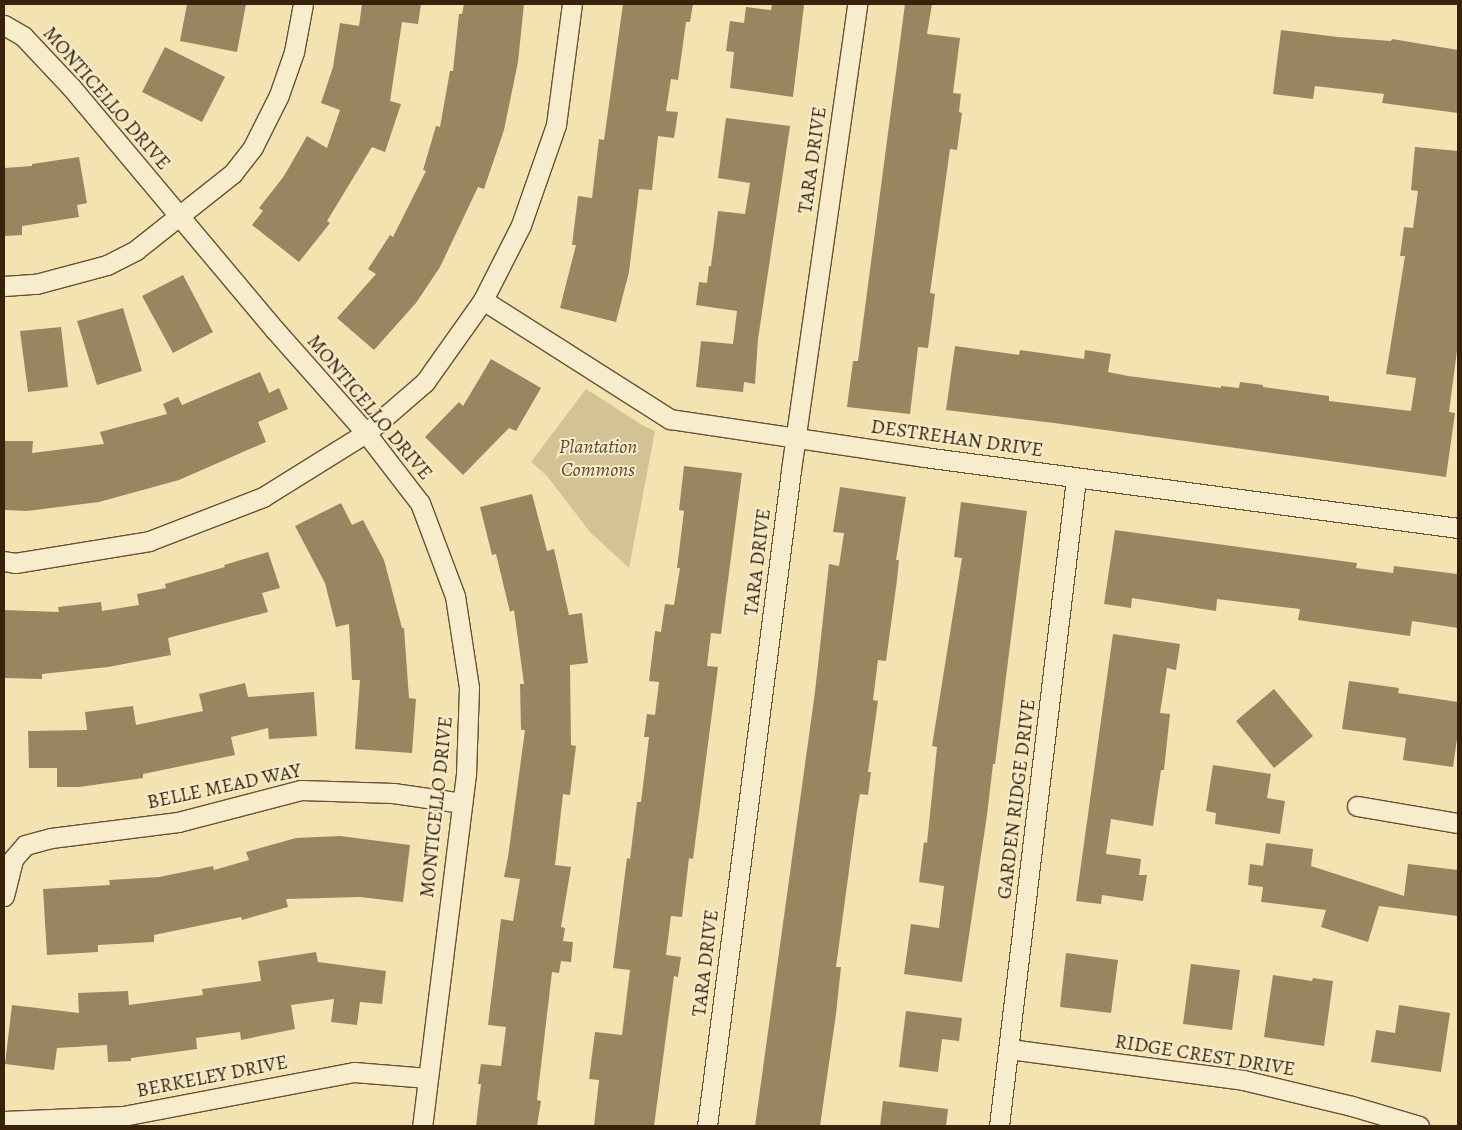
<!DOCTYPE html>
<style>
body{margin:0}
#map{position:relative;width:1462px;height:1130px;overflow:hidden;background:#f3e3b0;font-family:Alegreya,serif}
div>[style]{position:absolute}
.green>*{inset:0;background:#d3c294}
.building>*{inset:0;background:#998661}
.roads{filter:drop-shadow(1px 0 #675234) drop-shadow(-1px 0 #675234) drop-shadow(0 1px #675234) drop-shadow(0 -1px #675234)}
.minor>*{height:19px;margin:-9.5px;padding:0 9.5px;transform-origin:9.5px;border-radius:9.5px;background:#f7edcc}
span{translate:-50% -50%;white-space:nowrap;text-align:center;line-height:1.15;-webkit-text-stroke:4px #f7edcc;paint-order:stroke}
.street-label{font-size:20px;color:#38220b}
.park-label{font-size:20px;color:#5f4a2d;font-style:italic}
.frame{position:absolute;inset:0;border:5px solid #38220b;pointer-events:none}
</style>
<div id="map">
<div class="green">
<i style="clip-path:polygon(586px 389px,642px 425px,655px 431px,629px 568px,590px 532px,547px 476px,531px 462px)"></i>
</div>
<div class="building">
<i style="clip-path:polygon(187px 4px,246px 4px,237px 52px,180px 41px)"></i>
<i style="clip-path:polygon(362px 4px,421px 4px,418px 24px,402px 22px,390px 101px,401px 104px,385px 152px,372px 147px,327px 221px,330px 223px,299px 262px,252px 225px,263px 211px,259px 208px,284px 176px,307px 136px,327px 148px,340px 110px,321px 103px,333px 67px,340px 23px,359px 26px)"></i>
<i style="clip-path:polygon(464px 4px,524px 4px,518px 62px,504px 130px,484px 189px,478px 187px,440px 267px,416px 303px,374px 350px,337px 318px,376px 274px,368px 269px,390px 235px,393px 237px,426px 171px,423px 170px,436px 126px,440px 127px,450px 71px,453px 71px,459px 14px,462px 14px)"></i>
<i style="clip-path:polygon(623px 4px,693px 4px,690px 22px,686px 22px,678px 80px,671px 79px,666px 111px,678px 112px,674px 138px,658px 136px,652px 190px,639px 189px,629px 272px,616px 322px,560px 308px,576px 245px,572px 245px,578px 196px,592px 198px,599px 139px,604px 140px)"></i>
<i style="clip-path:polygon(772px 4px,804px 5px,793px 97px,730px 88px,734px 52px,726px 51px,730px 21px,744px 23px,746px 7px,771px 10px)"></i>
<i style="clip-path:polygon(905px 4px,932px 4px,927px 34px,960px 38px,953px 93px,961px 94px,959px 112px,962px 113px,957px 150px,950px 149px,930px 293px,935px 294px,928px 348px,918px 347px,910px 414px,847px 407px,853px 361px,858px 361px)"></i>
<i style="clip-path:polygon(1281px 30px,1338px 37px,1391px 41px,1392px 39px,1458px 50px,1458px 113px,1382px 103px,1384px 94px,1315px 86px,1313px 99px,1273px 94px)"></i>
<i style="clip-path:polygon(165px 47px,225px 77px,202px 122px,142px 92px)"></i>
<i style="clip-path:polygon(726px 118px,790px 126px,758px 339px,755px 384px,744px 382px,743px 392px,696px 387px,701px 341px,733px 344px,737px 311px,696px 305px,699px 282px,707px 283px,709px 266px,711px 266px,718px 211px,745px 214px,750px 183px,718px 178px)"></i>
<i style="clip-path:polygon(1415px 147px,1458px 151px,1458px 343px,1449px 412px,1455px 413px,1446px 477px,1054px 423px,946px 410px,955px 346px,1019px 355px,1020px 350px,1084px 359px,1085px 350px,1111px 354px,1108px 372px,1128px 376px,1221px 388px,1221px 386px,1239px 388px,1240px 382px,1263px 385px,1263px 387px,1329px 396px,1329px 401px,1411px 411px,1416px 378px,1386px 374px,1405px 256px,1400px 256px,1404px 227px,1413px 228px,1418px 191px,1411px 190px)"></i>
<i style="clip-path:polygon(79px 157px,87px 203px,77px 205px,79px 217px,22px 226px,22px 235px,4px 236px,4px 168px,32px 166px,32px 164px)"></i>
<i style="clip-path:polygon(183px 275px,213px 332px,173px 353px,142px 296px)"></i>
<i style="clip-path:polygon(123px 308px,142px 371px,97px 385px,77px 321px)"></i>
<i style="clip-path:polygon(61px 327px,68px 387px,28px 392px,20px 331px)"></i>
<i style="clip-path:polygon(491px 359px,541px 388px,516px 431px,509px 428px,463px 475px,425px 437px,459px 402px,463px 406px)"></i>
<i style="clip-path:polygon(260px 372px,269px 393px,279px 388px,288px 409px,258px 422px,266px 442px,179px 480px,99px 502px,27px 511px,4px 510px,4px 441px,33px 441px,32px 453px,104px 444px,100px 432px,167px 414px,163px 404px,178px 397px,182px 405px)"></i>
<i style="clip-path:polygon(684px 466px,742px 473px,721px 634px,711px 633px,707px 666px,718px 667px,693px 859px,689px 858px,682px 917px,671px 916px,666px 955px,681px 957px,678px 977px,674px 976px,654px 1126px,594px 1126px,599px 1080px,589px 1079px,595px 1032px,622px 1035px,630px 970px,613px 968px,627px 858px,630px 859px,637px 802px,641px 802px,649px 737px,644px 737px,647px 714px,655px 715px,659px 682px,649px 681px,655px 631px,661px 632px,665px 604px,674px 605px,680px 568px,677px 568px,684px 511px,679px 510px)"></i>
<i style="clip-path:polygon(840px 487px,906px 497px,896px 560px,899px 560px,897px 580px,886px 661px,878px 660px,873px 700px,878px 701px,868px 772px,871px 772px,868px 795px,860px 794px,857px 811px,836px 967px,841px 967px,836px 1014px,820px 1126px,755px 1126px,815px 692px,829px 564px,839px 566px,844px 533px,833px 532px)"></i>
<i style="clip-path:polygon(532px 494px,547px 551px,554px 549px,569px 615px,582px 613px,588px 663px,570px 665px,571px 745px,576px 746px,570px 795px,563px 794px,555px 865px,571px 867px,561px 927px,565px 928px,563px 941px,573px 942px,571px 962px,561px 961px,559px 973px,552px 972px,537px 1100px,541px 1101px,537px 1126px,476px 1126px,481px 1084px,478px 1084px,481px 1064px,501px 1066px,506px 1027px,488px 1025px,501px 919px,513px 921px,520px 879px,504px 877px,508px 857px,525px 730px,521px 730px,520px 684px,524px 684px,514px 610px,510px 612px,496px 554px,492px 555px,480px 507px)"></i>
<i style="clip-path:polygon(961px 502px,1027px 511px,995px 764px,993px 764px,987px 815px,962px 982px,904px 974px,911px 924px,939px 928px,944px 886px,919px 882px,924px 842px,927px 843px,937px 747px,932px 746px,962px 558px,954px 557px)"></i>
<i style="clip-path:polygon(341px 503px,352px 525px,363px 520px,384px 560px,402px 628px,404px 628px,409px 698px,416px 699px,412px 753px,355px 749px,360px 680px,352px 680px,349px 624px,336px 627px,325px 583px,295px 526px)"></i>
<i style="clip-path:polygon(1115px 530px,1357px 563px,1356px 568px,1393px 573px,1394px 566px,1457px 574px,1458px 628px,1412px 621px,1410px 636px,1298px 620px,1300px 609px,1217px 599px,1216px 611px,1132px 598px,1131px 608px,1104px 604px)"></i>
<i style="clip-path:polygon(268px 552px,280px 588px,262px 593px,268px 612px,168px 638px,171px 655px,108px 667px,42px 674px,42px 679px,4px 678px,4px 610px,59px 612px,58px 607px,101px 602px,102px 611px,139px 605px,137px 594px,166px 588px,165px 584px,225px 567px,224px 565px)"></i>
<i style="clip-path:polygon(1113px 634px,1180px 644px,1176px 670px,1167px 668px,1160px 713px,1170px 714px,1164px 770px,1161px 770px,1153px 826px,1111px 819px,1106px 854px,1141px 859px,1139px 875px,1147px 875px,1143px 901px,1102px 895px,1101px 904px,1076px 901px)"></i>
<i style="clip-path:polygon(1349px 681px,1399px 688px,1398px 693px,1458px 702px,1458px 732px,1453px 767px,1403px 760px,1406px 738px,1342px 729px)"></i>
<i style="clip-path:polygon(245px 683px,248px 697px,314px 692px,317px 736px,269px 739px,268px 728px,231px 737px,235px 755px,143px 774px,143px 778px,79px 787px,57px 787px,57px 768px,29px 768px,28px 731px,87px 730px,85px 712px,133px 706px,136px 725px,203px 711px,199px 694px)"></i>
<i style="clip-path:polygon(1274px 689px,1313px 736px,1274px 768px,1236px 721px)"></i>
<i style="clip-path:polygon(1213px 765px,1271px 774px,1267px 798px,1285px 801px,1280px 834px,1215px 824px,1216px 813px,1206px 811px)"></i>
<i style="clip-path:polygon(340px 836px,410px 845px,403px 902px,360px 897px,286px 899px,288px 907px,242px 920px,241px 917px,154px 935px,154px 942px,98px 945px,98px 952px,47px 955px,43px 889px,110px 885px,109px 880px,159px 877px,213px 866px,214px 870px,249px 860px,246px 852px,296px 838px)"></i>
<i style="clip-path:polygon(1266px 843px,1313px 849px,1311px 866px,1404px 896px,1408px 864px,1458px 870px,1458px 916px,1379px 906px,1368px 942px,1321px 927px,1326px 910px,1261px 902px,1263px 887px,1248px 885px,1250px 864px,1263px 866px)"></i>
<i style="clip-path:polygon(316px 952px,318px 962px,386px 971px,382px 1004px,360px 1002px,357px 1025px,331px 1022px,334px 999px,291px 1005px,295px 1029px,241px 1040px,240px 1032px,196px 1038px,197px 1049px,131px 1058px,131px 1061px,108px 1062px,107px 1045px,57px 1048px,54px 1070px,5px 1064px,12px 1005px,79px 1013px,78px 993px,128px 991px,129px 1005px,203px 995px,202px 989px,261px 981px,258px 961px)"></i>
<i style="clip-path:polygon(1066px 953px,1118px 960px,1111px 1013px,1060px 1007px)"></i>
<i style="clip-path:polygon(1191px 964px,1240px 970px,1232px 1030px,1183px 1024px)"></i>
<i style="clip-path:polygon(1273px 975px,1312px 981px,1313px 978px,1333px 981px,1324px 1046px,1264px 1037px)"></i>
<i style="clip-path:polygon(1399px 1005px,1450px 1013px,1441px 1072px,1371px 1062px,1376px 1030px,1395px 1033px)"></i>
<i style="clip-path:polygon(906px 1011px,962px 1018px,959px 1041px,942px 1039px,938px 1072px,899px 1067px)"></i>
<i style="clip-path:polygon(883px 1101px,948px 1109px,946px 1126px,880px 1126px)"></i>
</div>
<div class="roads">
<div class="minor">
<i style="left:4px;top:25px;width:22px;rotate:30deg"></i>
<i style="left:23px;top:36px;width:70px;rotate:46.7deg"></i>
<i style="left:71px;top:87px;width:317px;rotate:50deg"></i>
<i style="left:275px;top:330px;width:137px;rotate:48.5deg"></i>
<i style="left:366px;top:433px;width:88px;rotate:52.4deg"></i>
<i style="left:420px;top:503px;width:99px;rotate:69.4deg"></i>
<i style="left:455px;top:596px;width:93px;rotate:81.3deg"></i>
<i style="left:469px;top:688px;width:86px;rotate:92deg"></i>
<i style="left:466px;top:774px;width:355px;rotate:97.1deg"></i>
<i style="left:4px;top:286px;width:32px;rotate:-4deg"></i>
<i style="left:36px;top:284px;width:73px;rotate:-15deg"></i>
<i style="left:107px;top:265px;width:33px;rotate:-27deg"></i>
<i style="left:136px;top:250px;width:124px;rotate:-38.4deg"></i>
<i style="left:233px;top:173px;width:33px;rotate:-52deg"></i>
<i style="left:253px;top:147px;width:58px;rotate:-63.4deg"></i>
<i style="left:279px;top:95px;width:46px;rotate:-70.8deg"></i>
<i style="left:294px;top:52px;width:49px;rotate:-79.4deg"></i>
<i style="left:483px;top:300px;width:222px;rotate:32.5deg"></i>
<i style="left:670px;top:419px;width:257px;rotate:8.5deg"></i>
<i style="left:924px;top:457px;width:539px;rotate:7.57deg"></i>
<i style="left:4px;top:561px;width:11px;rotate:10deg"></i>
<i style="left:15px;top:563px;width:136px;rotate:-9.3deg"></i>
<i style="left:149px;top:541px;width:122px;rotate:-21.1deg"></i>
<i style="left:263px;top:497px;width:121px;rotate:-31.9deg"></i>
<i style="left:366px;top:433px;width:78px;rotate:-40.8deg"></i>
<i style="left:425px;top:382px;width:100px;rotate:-54.7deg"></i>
<i style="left:483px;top:300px;width:84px;rotate:-63.1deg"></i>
<i style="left:521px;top:225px;width:106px;rotate:-70.7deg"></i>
<i style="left:556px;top:125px;width:122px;rotate:-82.5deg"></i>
<i style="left:1357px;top:806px;width:102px;rotate:9.6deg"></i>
<i style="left:4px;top:896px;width:38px;rotate:-76deg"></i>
<i style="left:13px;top:859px;width:18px;rotate:-49deg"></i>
<i style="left:25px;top:845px;width:27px;rotate:-15deg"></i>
<i style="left:51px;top:838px;width:128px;rotate:-7.2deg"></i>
<i style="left:178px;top:822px;width:127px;rotate:-14.6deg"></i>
<i style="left:301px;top:790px;width:92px;rotate:1.9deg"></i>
<i style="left:393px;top:793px;width:70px;rotate:8.2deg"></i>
<i style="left:1009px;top:1049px;width:236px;rotate:7.5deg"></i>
<i style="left:1243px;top:1080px;width:112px;rotate:13.4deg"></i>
<i style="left:1352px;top:1106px;width:70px;rotate:16.6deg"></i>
<i style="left:4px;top:1121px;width:119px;rotate:-2.4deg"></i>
<i style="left:123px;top:1116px;width:235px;rotate:-10.8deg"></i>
<i style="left:354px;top:1072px;width:74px;rotate:4.6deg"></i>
<i style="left:707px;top:1126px;width:661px;rotate:-82.7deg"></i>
<i style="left:791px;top:470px;width:471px;rotate:-81.9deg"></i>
<i style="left:999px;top:1126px;width:653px;rotate:-83.22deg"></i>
</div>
</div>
<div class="street-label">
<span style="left:107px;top:98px;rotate:49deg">MONTICELLO DRIVE</span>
<span style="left:812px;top:160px;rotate:-82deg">TARA DRIVE</span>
<span style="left:370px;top:407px;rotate:50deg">MONTICELLO DRIVE</span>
<span style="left:957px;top:438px;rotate:8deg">DESTREHAN DRIVE</span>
<span style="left:757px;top:562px;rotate:-83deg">TARA DRIVE</span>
<span style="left:224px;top:786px;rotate:-12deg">BELLE MEAD WAY</span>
<span style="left:1016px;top:799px;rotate:-83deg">GARDEN RIDGE DRIVE</span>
<span style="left:436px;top:807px;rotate:-84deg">MONTICELLO DRIVE</span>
<span style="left:705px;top:963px;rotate:-83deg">TARA DRIVE</span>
<span style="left:1205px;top:1055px;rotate:9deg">RIDGE CREST DRIVE</span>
<span style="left:212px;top:1076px;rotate:-11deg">BERKELEY DRIVE</span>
</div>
<div class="park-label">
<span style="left:598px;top:458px">Plantation<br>Commons</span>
</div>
<div class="frame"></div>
</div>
